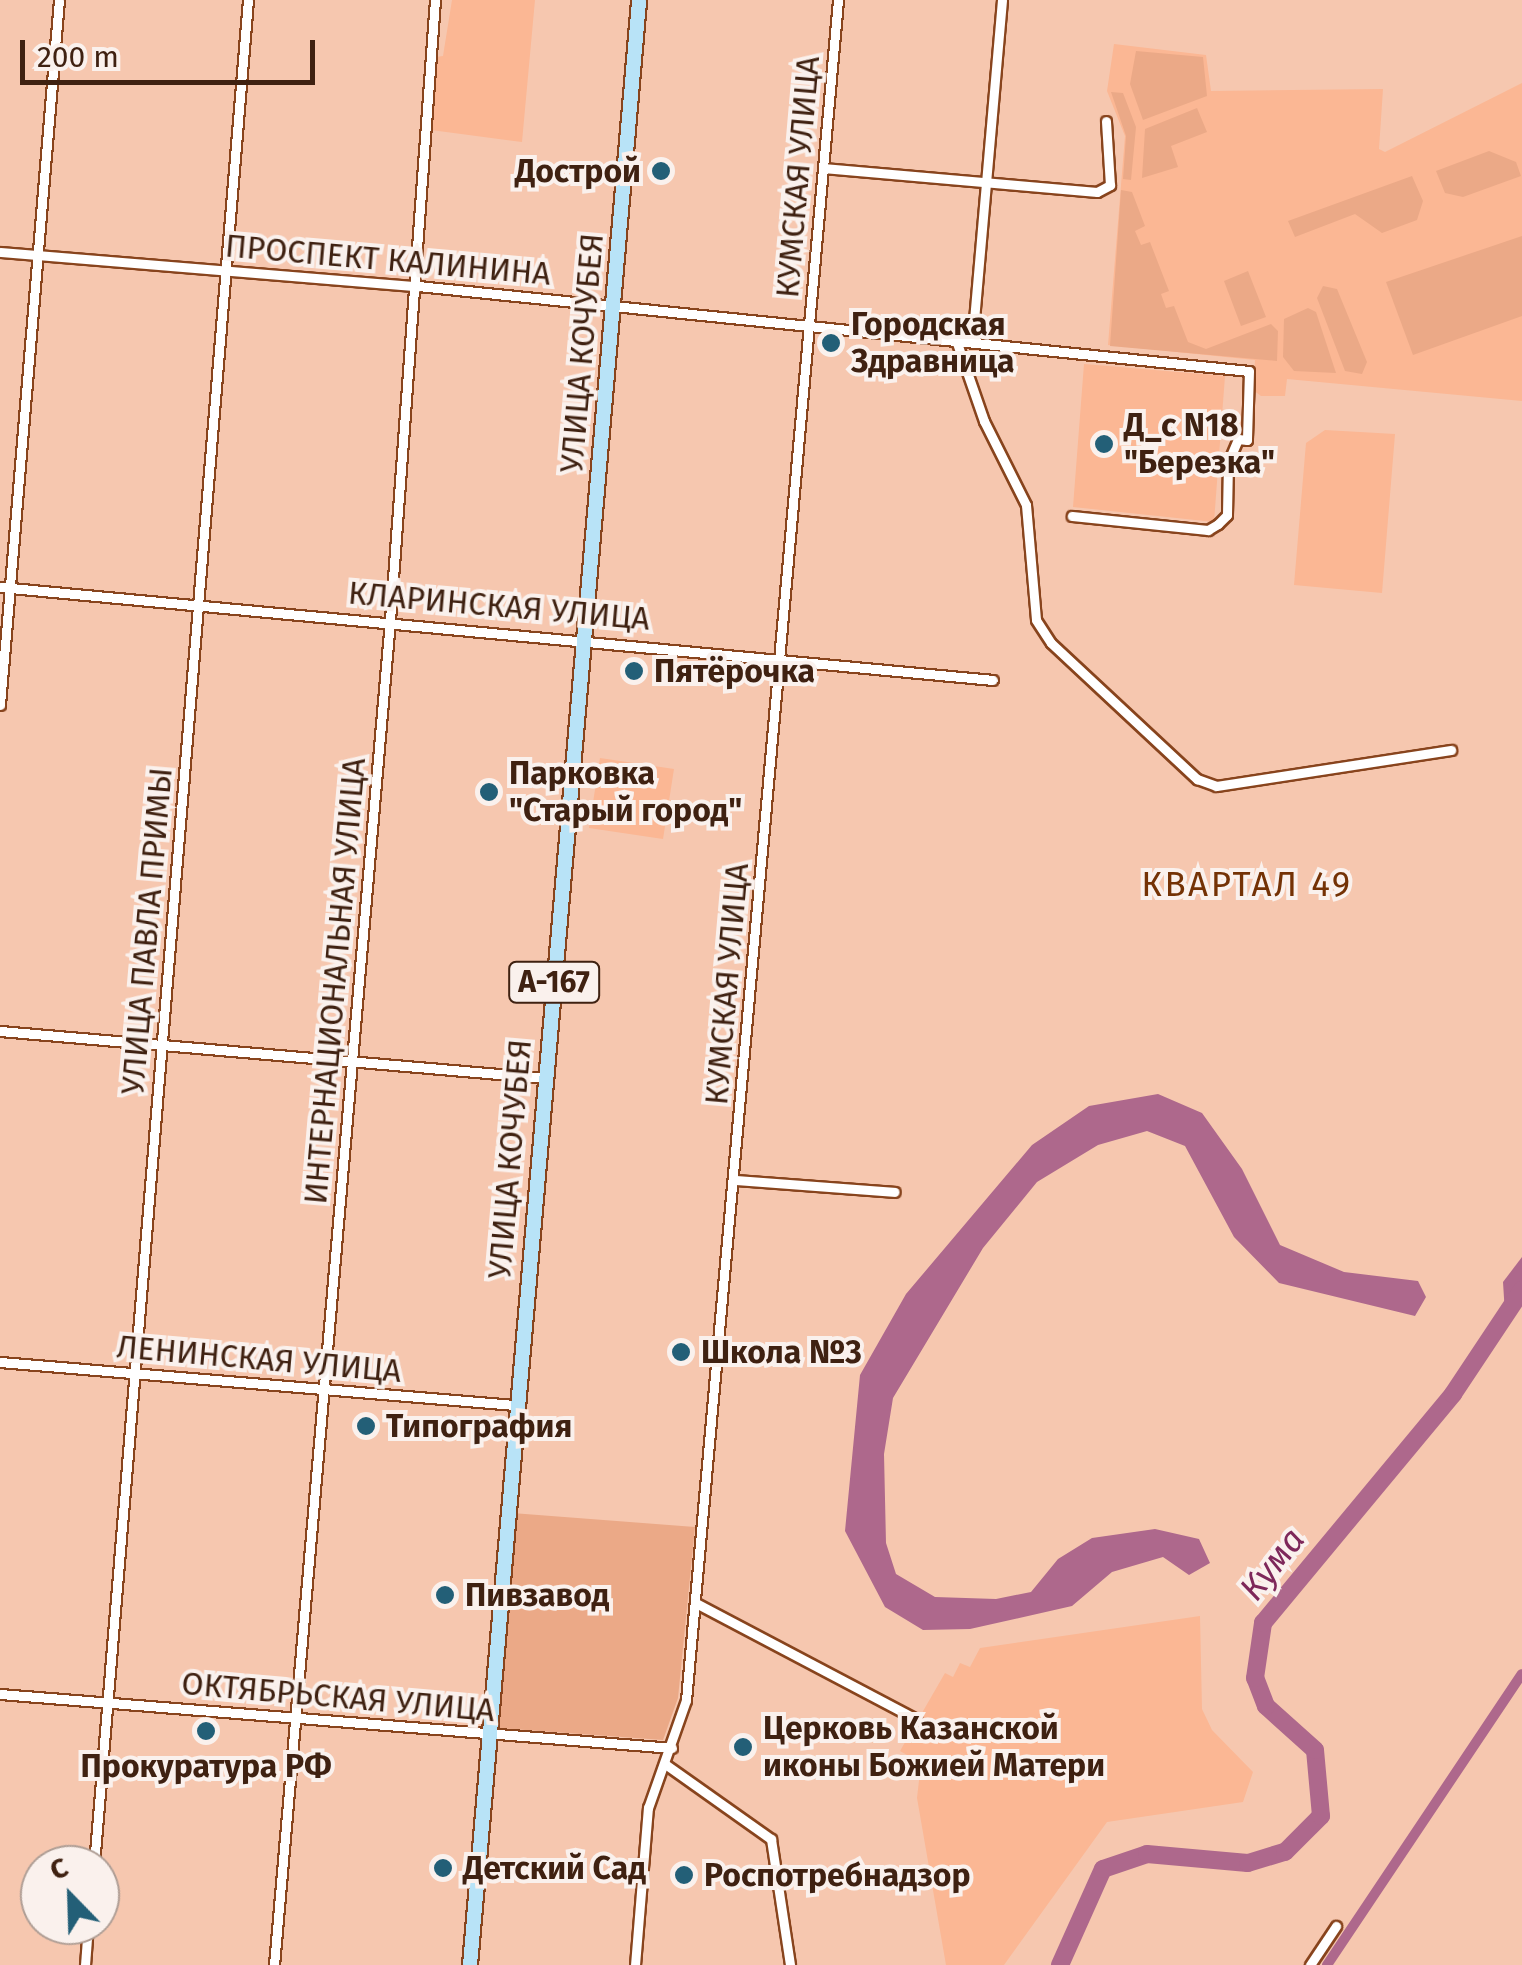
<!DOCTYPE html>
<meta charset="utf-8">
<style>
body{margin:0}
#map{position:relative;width:1522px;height:1965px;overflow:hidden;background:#f6c7af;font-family:"Fira Sans",sans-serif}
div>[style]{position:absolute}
.built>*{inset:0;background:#fbb794}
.green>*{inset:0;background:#eba987}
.water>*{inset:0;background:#ae688c}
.canal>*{height:10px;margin:-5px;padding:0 5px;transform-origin:5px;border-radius:5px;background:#ae688c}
.river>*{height:18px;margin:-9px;padding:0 9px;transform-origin:9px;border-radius:9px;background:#ae688c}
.roads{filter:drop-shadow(2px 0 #88441d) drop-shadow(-2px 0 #88441d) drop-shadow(0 2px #88441d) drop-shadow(0 -2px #88441d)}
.street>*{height:9px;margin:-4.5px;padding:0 4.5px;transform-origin:4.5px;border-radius:4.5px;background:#fff}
.primary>*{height:14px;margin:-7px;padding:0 7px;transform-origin:7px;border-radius:7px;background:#b8e3f7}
.dots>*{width:28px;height:28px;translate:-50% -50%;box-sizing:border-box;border:5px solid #faf1ed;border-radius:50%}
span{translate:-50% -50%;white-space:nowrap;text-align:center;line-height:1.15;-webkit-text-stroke:8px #faf1ed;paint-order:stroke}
.shield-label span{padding:2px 8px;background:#faf1ed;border:2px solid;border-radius:8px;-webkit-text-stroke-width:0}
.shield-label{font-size:30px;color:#3f2111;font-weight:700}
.poi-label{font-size:32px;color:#3f2111;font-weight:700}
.right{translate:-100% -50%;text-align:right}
.left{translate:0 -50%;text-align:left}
.street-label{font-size:32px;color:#3f2111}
.neighbourhood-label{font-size:35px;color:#743205;letter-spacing:2.5px}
.water-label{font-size:35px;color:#7e285a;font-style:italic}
.north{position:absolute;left:20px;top:1845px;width:100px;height:100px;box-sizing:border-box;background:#faf1ed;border:2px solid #af9e95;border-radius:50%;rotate:337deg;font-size:28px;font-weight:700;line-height:40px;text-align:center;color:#3f2111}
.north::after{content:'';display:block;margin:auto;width:35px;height:45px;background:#235f77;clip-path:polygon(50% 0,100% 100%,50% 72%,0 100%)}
.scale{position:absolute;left:20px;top:40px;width:295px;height:45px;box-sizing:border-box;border:5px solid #3f2111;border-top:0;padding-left:12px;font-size:30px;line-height:35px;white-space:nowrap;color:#3f2111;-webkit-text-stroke:8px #faf1ed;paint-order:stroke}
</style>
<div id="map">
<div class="built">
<i style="clip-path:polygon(452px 0,535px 0,522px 142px,431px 130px,436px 57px,443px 56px)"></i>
<i style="clip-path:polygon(1114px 44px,1206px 55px,1211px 91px,1383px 89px,1379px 149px,1385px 152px,1522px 83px,1522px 401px,1287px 379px,1285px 396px,1261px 396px,1253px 390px,1255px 360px,1108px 345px,1125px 136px,1107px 91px)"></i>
<i style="clip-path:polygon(1084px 364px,1225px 376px,1214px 522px,1073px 507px)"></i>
<i style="clip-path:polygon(1325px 430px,1395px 434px,1382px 593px,1294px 585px,1306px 443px)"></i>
<i style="clip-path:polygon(600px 758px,674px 769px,663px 839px,589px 828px)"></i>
<i style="clip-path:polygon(1200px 1616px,1202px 1709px,1212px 1730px,1253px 1772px,1243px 1802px,1107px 1822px,1004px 1965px,946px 1965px,917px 1798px,921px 1763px,900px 1751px,945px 1673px,953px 1677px,960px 1663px,970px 1667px,980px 1648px)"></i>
</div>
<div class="green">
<i style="clip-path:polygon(1136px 51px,1203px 57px,1207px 96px,1143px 120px,1130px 84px)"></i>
<i style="clip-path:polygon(1111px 92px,1123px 93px,1136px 127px,1131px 180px,1123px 179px,1126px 136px)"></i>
<i style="clip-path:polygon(1197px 108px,1207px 132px,1171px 146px,1178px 167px,1142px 178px,1145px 129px)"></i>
<i style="clip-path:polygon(1489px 151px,1516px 162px,1521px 176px,1463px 197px,1445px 193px,1436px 171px)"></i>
<i style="clip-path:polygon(1412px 176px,1423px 201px,1417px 220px,1382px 233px,1355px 214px,1295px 237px,1288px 221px)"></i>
<i style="clip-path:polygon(1121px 190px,1132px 192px,1145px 226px,1135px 231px,1141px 245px,1150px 242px,1169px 291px,1161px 294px,1166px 308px,1174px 306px,1188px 342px,1206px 349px,1271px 324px,1278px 331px,1277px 361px,1110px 346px)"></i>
<i style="clip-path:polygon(1522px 236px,1522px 316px,1413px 355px,1386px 282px)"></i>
<i style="clip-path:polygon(1248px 271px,1266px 317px,1241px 326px,1224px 281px)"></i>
<i style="clip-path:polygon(1323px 286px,1337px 289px,1367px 362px,1362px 374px,1345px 371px,1317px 298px)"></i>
<i style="clip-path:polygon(1308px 308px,1316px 312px,1336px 373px,1294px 371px,1283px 357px,1284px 319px)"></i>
<i style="clip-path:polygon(512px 1513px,695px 1527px,678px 1698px,663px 1740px,496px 1728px)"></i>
</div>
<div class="water">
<i style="clip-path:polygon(1158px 1094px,1202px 1113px,1242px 1169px,1280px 1245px,1344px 1272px,1418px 1281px,1426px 1297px,1415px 1316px,1279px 1283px,1234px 1237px,1185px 1146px,1147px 1131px,1098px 1145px,1037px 1182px,983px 1248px,893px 1398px,884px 1454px,886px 1543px,896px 1574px,935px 1597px,996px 1599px,1031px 1592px,1058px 1559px,1092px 1538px,1155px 1529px,1199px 1539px,1210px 1563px,1189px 1575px,1163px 1557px,1112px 1572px,1072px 1606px,970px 1629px,923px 1630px,885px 1607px,845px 1531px,860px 1375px,906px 1294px,1032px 1145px,1089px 1106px)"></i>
<i style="clip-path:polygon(1522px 1257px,1522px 1304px,1505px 1314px,1503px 1282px)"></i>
</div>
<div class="canal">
<i style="left:1327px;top:1965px;width:350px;rotate:-56.2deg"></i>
</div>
<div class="river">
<i style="left:1060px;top:1965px;width:105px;rotate:-65.9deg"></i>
<i style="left:1103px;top:1869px;width:46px;rotate:-18.8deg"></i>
<i style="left:1147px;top:1854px;width:101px;rotate:5.1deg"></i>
<i style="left:1248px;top:1863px;width:39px;rotate:-17deg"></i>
<i style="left:1285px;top:1852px;width:51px;rotate:-45deg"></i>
<i style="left:1321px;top:1816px;width:66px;rotate:-95.2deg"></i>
<i style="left:1315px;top:1750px;width:66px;rotate:-138.1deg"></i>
<i style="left:1266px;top:1706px;width:30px;rotate:-111deg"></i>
<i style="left:1255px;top:1678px;width:56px;rotate:-81.7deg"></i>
<i style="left:1263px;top:1623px;width:298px;rotate:-50.3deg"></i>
<i style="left:1453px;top:1394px;width:125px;rotate:-56.4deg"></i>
</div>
<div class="roads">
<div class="street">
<i style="left:1002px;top:0;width:323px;rotate:95deg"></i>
<i style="left:974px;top:322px;width:27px;rotate:129deg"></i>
<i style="left:957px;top:343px;width:83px;rotate:70.9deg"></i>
<i style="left:984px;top:421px;width:94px;rotate:63.4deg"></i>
<i style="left:1026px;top:505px;width:115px;rotate:85deg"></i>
<i style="left:1036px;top:620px;width:27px;rotate:57deg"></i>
<i style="left:1051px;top:643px;width:200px;rotate:43deg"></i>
<i style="left:1197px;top:779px;width:20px;rotate:20deg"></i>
<i style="left:1216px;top:786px;width:238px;rotate:-8.7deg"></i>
<i style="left:823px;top:168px;width:275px;rotate:5deg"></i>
<i style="left:1097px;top:192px;width:15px;rotate:-28deg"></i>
<i style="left:1110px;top:185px;width:64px;rotate:-93.6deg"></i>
<i style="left:0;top:252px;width:419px;rotate:4.7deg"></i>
<i style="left:418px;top:286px;width:835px;rotate:5.84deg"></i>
<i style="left:1249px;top:371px;width:69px;rotate:91.7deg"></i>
<i style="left:1247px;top:440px;width:9px;rotate:-174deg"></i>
<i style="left:1238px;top:439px;width:25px;rotate:113deg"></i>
<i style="left:1228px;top:462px;width:53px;rotate:91.1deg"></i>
<i style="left:1227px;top:515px;width:13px;rotate:135deg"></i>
<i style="left:1218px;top:524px;width:12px;rotate:149deg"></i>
<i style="left:1208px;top:530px;width:137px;rotate:-174.1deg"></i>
<i style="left:0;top:587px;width:997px;rotate:5.35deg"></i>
<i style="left:0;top:705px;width:707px;rotate:-85.22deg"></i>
<i style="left:0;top:1031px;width:547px;rotate:4.93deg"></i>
<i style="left:737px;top:1180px;width:158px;rotate:4.3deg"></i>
<i style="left:0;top:1362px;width:516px;rotate:4.78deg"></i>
<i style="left:696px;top:1603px;width:249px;rotate:27.8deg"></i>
<i style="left:0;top:1694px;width:674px;rotate:4.59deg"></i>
<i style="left:665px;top:1764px;width:130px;rotate:35.3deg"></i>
<i style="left:771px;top:1839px;width:127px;rotate:81.4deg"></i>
<i style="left:94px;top:1865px;width:1871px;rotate:-85.28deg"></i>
<i style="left:85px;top:1965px;width:40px;rotate:-85.7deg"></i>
<i style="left:274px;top:1965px;width:1350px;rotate:-85.07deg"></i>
<i style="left:390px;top:620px;width:622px;rotate:-85.85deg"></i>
<i style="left:635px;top:1965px;width:158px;rotate:-85.3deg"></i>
<i style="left:648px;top:1808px;width:114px;rotate:-70.6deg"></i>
<i style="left:686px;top:1700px;width:1707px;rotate:-84.89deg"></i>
<i style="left:1310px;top:1965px;width:47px;rotate:-56.3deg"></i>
</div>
<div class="primary">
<i style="left:470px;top:1965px;width:1972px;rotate:-85.08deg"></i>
</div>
</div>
<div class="dots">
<i style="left:661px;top:171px;background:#235f77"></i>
<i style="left:831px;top:343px;background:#235f77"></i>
<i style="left:1104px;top:444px;background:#235f77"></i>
<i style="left:634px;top:671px;background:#235f77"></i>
<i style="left:489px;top:792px;background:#235f77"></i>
<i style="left:681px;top:1352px;background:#235f77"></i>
<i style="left:366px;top:1426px;background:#235f77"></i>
<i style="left:445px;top:1595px;background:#235f77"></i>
<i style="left:206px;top:1731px;background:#235f77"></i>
<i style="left:743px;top:1747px;background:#235f77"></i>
<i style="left:443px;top:1868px;background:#235f77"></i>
<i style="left:684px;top:1875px;background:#235f77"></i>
</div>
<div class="shield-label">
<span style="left:554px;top:982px">А-167</span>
</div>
<div class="poi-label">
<span class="right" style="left:641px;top:171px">Дострой</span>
<span class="left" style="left:851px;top:343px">Городская<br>Здравница</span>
<span class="left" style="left:1124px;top:444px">Д_с N18<br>"Березка"</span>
<span class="left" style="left:654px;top:671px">Пятёрочка</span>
<span class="left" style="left:509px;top:792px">Парковка<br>"Старый город"</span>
<span class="left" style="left:701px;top:1352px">Школа №3</span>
<span class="left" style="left:386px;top:1426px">Типография</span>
<span class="left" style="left:465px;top:1595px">Пивзавод</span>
<span class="left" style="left:763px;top:1747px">Церковь Казанской<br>иконы Божией Матери</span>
<span style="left:206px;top:1766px">Прокуратура РФ</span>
<span class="left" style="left:463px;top:1868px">Детский Сад</span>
<span class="left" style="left:704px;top:1875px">Роспотребнадзор</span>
</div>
<div class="street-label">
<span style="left:798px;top:177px;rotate:-85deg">КУМСКАЯ УЛИЦА</span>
<span style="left:388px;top:260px;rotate:5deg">ПРОСПЕКТ КАЛИНИНА</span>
<span style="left:582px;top:353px;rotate:-85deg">УЛИЦА КОЧУБЕЯ</span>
<span style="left:499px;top:606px;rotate:5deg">КЛАРИНСКАЯ УЛИЦА</span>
<span style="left:147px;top:931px;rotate:-85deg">УЛИЦА ПАВЛА ПРИМЫ</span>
<span style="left:335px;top:981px;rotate:-85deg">ИНТЕРНАЦИОНАЛЬНАЯ УЛИЦА</span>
<span style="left:727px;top:984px;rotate:-85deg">КУМСКАЯ УЛИЦА</span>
<span style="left:510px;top:1159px;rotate:-85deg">УЛИЦА КОЧУБЕЯ</span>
<span style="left:259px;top:1359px;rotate:5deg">ЛЕНИНСКАЯ УЛИЦА</span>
<span style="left:338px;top:1697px;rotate:5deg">ОКТЯБРЬСКАЯ УЛИЦА</span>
</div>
<div class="neighbourhood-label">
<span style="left:1247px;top:884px">КВАРТАЛ 49</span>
</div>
<div class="water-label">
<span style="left:1272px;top:1564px;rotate:-52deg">Кума</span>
</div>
<div class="north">С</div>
<div class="scale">200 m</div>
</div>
